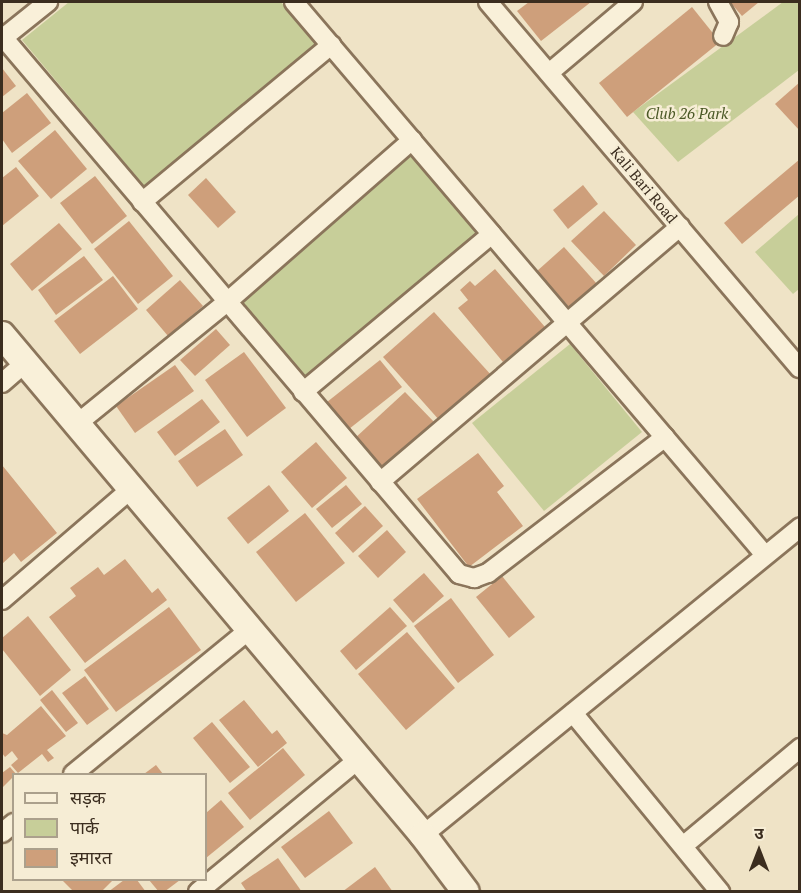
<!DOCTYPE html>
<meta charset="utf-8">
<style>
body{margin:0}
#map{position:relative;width:801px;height:893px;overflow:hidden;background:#efe3c6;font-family:"PT Serif","Noto Sans Devanagari",serif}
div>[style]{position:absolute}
.green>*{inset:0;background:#c7ce99}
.building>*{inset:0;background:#ce9f7b}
.roads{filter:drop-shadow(2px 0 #8b755b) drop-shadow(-2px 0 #8b755b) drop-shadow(0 2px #8b755b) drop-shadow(0 -2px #8b755b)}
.street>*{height:18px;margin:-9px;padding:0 9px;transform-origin:9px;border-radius:9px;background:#f9f0d9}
.secondary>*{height:26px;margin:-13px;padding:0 13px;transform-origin:13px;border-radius:13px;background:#f9f0d9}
span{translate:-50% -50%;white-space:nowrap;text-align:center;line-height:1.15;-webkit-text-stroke:5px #f6edd5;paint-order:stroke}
.park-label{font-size:15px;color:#4a5825;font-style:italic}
.street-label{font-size:15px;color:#3b2d1f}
.frame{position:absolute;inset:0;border:3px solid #3b2d1f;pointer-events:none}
.legend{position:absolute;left:12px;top:773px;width:195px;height:108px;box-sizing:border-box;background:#f6edd5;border:2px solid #aba08c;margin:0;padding:8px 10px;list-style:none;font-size:18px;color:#3b2d1f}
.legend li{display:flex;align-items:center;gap:12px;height:30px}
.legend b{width:30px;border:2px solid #aba08c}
.north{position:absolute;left:729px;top:821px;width:60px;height:60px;-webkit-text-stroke:4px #f6edd5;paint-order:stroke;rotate:0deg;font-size:16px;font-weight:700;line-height:24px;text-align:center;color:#3b2d1f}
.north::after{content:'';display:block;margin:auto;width:21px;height:27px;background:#3b2d1f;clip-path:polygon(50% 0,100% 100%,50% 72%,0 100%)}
</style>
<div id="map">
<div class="green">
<i style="clip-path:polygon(69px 2px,281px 2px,321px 49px,149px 192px,22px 40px)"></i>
<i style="clip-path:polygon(783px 2px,799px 2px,799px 70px,678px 162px,633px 112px)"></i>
<i style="clip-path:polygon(411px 156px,478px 233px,305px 379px,239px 302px)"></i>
<i style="clip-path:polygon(799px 214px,799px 289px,793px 294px,755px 252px)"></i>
<i style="clip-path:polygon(570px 344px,642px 432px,544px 511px,472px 423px)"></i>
</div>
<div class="building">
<i style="clip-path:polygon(529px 2px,591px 2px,541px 41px,517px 11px)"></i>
<i style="clip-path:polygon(730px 2px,759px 2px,742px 16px)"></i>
<i style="clip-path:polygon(692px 7px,720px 42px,627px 117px,599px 83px)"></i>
<i style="clip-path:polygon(2px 68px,16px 86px,2px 97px)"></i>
<i style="clip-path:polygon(800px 82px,800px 131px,775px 104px)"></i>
<i style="clip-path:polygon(27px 93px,51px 123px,12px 153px,2px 139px,2px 113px)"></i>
<i style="clip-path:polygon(55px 130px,87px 169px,51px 199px,18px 161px)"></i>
<i style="clip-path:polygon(800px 159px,800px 195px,742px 244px,724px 223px)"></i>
<i style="clip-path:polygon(16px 167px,39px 196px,2px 226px,2px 178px)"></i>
<i style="clip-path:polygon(95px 176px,127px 216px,92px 244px,60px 203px)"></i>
<i style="clip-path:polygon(206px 178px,236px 212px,218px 228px,188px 195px)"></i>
<i style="clip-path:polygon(583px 185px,598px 204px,568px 229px,553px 210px)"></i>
<i style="clip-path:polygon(604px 211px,636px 245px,604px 276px,571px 241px)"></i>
<i style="clip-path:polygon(129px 221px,173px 276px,138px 304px,94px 249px)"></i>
<i style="clip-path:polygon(59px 223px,82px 249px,32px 291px,10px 264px)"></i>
<i style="clip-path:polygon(564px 247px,597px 284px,570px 308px,537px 271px)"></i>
<i style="clip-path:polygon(84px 256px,103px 280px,56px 315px,38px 290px)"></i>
<i style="clip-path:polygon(495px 269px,545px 327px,503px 362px,458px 308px,468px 300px,460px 290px,470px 281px,475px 286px)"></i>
<i style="clip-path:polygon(113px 276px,138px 309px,80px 354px,54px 321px)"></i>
<i style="clip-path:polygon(180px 280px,203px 306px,168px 336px,146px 310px)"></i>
<i style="clip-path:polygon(434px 312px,492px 376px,440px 421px,383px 357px)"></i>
<i style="clip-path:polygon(216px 329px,230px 345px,195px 376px,180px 360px)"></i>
<i style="clip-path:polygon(244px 352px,286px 408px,247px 437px,205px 380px)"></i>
<i style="clip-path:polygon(380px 360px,402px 387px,344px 433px,322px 406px)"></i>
<i style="clip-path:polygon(175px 365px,194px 391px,135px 433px,116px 406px)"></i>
<i style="clip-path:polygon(405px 392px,437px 425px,385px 472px,354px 439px)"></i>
<i style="clip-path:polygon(202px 399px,220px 422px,175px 456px,157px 432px)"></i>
<i style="clip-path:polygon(225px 429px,243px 455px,197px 487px,178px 461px)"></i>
<i style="clip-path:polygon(316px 442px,347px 478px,312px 508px,281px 472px)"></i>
<i style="clip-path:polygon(478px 453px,504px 486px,497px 492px,523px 526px,469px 567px,417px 499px)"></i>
<i style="clip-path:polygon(2px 465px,57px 533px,21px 562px,14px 553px,2px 564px)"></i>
<i style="clip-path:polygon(269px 485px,289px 511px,248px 544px,227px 518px)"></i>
<i style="clip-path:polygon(346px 485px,362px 504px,332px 528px,316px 509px)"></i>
<i style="clip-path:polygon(365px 506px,383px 526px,353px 553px,335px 533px)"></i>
<i style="clip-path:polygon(305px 513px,345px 563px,296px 602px,256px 552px)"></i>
<i style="clip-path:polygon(387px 530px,406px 552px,378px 578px,358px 556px)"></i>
<i style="clip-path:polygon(125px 559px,152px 593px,158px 588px,167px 600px,85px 663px,49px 617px,76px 596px,70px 588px,98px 567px,104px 575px)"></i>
<i style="clip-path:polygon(424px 573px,444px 596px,413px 623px,393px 600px)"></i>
<i style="clip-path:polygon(502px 576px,535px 617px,509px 638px,476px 597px)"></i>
<i style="clip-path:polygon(451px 598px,494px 655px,458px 683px,414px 626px)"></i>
<i style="clip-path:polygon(169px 607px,201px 650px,116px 712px,84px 670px)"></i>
<i style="clip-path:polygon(390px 607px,407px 626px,356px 670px,340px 651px)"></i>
<i style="clip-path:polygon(28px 616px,71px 670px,40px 696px,2px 649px,2px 638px)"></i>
<i style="clip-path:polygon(407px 632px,455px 688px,406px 730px,358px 674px)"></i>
<i style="clip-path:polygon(85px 676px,109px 709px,87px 725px,62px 693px)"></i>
<i style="clip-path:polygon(52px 690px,78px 723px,66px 732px,40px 700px)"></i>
<i style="clip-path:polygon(244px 700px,272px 734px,277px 730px,287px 743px,258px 767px,219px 720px)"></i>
<i style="clip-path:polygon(41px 706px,66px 736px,47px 750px,54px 758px,48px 762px,42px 754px,18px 773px,11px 765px,18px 759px,12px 751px,5px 757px,2px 753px,2px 733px,7px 735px)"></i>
<i style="clip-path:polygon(212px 722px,250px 767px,230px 783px,193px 738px)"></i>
<i style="clip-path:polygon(283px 748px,305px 775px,250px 820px,228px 793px)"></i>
<i style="clip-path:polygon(156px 765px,163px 774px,144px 774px)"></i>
<i style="clip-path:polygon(10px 767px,16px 774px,2px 788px,2px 773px)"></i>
<i style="clip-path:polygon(221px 800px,244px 827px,206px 858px,206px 813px)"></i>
<i style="clip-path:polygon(329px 811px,353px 843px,305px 878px,281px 847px)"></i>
<i style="clip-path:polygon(278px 858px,302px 892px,247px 892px,241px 883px)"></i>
<i style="clip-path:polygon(375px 867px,393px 892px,342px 892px)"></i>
<i style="clip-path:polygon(62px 880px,111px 880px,112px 881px,101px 892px,74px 892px)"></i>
<i style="clip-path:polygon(124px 880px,137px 880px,146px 892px,108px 892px)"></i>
<i style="clip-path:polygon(149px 880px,180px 880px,164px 892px,159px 892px)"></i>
</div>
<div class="roads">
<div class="street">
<i style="left:294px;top:2px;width:726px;rotate:49.58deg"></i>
<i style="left:488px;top:2px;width:481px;rotate:49.6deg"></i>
<i style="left:718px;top:2px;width:23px;rotate:61deg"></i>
<i style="left:729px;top:22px;width:15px;rotate:113deg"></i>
<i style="left:2px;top:36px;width:706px;rotate:49.65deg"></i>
<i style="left:459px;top:574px;width:16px;rotate:15deg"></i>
<i style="left:474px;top:578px;width:15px;rotate:-20deg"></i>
<i style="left:488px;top:573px;width:223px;rotate:-37.5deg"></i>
<i style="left:3px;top:38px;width:58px;rotate:-38.7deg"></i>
<i style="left:549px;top:73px;width:110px;rotate:-40.2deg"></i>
<i style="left:142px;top:202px;width:246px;rotate:-39.7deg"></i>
<i style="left:2px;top:383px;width:32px;rotate:-41deg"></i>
<i style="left:303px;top:392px;width:246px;rotate:-39.9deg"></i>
<i style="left:78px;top:423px;width:192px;rotate:-39.1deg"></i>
<i style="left:227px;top:302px;width:246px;rotate:-41.2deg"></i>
<i style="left:380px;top:482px;width:394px;rotate:-40.4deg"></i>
<i style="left:2px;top:600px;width:172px;rotate:-40.7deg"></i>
<i style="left:573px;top:713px;width:232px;rotate:50.6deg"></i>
<i style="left:73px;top:774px;width:229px;rotate:-39.3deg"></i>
<i style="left:2px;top:833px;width:16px;rotate:-40deg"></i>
<i style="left:423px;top:835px;width:487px;rotate:-39.2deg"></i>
<i style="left:683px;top:846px;width:153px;rotate:-39.9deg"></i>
<i style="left:198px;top:892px;width:209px;rotate:-39.6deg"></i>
</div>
<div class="secondary">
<i style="left:2px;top:335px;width:654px;rotate:49.9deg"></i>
<i style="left:423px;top:835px;width:71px;rotate:53deg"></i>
</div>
</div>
<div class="park-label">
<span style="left:687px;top:114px">Club 26 Park</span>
</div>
<div class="street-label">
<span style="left:644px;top:185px;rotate:50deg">Kali Bari Road</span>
</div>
<div class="frame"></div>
<ul class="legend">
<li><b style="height:8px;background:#f9f0d9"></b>सड़क</li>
<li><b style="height:16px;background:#c7ce99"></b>पार्क</li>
<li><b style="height:16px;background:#ce9f7b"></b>इमारत</li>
</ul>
<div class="north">उ</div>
</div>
